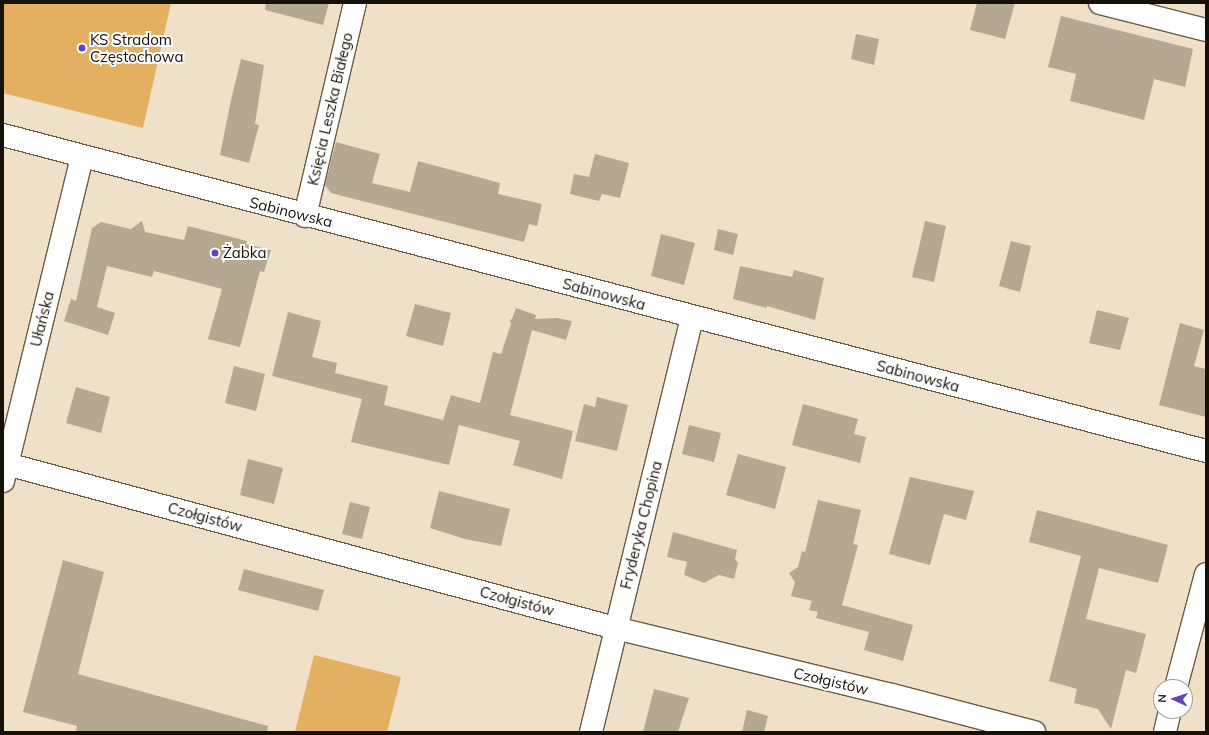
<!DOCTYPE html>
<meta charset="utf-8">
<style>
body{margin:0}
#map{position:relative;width:1209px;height:735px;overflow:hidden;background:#f0e0c8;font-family:Mulish,sans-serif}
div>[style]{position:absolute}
.green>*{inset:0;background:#e2b060}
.building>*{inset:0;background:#b6a790}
.roads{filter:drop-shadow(1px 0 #695b46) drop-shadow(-1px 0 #695b46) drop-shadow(0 1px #695b46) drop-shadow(0 -1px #695b46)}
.street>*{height:22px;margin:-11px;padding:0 11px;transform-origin:11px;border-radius:11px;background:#fff}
.secondary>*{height:22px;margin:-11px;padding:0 11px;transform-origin:11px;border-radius:11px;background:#fff}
.dots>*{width:11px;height:11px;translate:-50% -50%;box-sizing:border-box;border:2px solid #fff;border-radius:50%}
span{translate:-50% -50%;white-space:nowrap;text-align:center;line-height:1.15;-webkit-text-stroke:4px #fff;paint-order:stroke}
.poi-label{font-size:15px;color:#161108}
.left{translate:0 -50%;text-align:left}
.street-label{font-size:15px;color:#161108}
.frame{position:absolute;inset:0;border:4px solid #161108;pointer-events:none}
.north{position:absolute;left:1153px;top:679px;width:40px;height:40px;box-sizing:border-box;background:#fff;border:1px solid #a2a09c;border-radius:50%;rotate:273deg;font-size:11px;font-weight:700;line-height:16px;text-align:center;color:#161108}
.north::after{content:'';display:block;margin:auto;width:14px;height:18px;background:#6143bb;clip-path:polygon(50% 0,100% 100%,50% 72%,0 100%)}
</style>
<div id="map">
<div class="green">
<i style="clip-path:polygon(3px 3px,171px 3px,143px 128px,3px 93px)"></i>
<i style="clip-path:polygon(314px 655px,401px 677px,387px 732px,295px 732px)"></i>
</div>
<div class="building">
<i style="clip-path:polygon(266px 3px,329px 3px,323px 25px,265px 10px)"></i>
<i style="clip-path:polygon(977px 3px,1015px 3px,1005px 39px,970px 30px)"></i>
<i style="clip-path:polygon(1061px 16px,1193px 49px,1185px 87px,1154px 79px,1144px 120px,1070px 101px,1076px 74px,1048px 67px)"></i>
<i style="clip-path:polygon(856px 34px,879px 39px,874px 65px,851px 59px)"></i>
<i style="clip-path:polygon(241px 59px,264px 65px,255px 124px,259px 125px,249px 163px,220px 155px,231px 100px)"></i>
<i style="clip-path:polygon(336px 142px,380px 154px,372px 183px,410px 192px,418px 161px,500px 183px,498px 194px,542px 204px,537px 226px,529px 224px,524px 242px,331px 193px,325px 185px)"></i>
<i style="clip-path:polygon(595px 154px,629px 163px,620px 198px,602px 194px,599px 201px,570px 194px,574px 174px,589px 177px)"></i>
<i style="clip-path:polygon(142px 221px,145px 232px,184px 240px,188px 226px,247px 241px,246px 244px,271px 250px,264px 272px,260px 271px,240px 347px,208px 339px,222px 289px,154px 271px,152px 277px,107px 266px,97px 307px,115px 313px,108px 335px,64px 321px,71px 299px,76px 301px,92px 228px,101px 222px,131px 229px)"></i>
<i style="clip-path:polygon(925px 221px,946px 226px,934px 282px,912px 277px)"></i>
<i style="clip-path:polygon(718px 229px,738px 234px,733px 255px,714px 250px)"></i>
<i style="clip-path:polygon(661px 234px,695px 243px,684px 285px,651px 276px)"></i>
<i style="clip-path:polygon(1011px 241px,1031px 246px,1020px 292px,999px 286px)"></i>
<i style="clip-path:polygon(740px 266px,792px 277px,794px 270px,824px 278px,815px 320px,767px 306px,767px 308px,733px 299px)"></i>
<i style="clip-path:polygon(415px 304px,451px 313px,443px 346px,406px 336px)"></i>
<i style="clip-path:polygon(516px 308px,536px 315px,535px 319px,557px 318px,572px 321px,566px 340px,532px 330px,510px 415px,573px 431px,562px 479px,513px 465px,520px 441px,459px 425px,449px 465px,351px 442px,362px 399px,272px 376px,288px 312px,321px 321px,312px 357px,337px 363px,335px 373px,388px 386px,384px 405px,443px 420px,451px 395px,480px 403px,493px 352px,501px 354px,511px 324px,510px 320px,512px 319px)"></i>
<i style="clip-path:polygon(1097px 310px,1129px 318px,1120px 350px,1089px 343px)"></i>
<i style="clip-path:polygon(1180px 323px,1204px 330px,1194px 366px,1206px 369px,1206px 417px,1159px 405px)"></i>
<i style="clip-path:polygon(234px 366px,265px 374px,256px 411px,225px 403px)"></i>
<i style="clip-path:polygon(76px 387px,110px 397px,101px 433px,66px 423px)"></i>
<i style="clip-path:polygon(597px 397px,628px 405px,617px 451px,575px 441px,584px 404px,595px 407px)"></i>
<i style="clip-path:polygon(803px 404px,858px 419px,854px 434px,866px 437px,860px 463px,792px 445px)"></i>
<i style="clip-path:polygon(689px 425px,721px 433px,714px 462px,682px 454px)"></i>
<i style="clip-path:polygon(738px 454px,786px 467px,775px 509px,726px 495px)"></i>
<i style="clip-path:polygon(248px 459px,283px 468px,274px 504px,240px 495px)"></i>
<i style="clip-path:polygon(910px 477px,974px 491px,966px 520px,944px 514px,930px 565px,889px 554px)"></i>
<i style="clip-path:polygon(439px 491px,510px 509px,501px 546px,465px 539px,430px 528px)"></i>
<i style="clip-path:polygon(818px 500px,861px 510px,853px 544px,858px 545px,842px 605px,913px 625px,903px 661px,864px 650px,869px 632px,816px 618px,818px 612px,809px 610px,812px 601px,791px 596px,795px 582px,789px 573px,798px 567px,802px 551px,805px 552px)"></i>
<i style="clip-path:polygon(350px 502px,370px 507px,362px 539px,342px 534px)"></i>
<i style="clip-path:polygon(1037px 510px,1168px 545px,1158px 583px,1099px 568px,1086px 619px,1146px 634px,1136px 673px,1126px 670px,1111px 729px,1098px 709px,1074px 703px,1077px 689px,1049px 681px,1081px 556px,1029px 542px)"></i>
<i style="clip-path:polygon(673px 532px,737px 550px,735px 559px,738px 563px,734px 579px,719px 575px,704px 583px,684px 575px,687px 562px,667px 557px)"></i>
<i style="clip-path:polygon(63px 560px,104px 572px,78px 674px,268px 726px,267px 732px,76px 732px,77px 726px,23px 712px)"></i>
<i style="clip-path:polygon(244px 569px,324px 590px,318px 611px,238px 590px)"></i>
<i style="clip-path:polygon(654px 689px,689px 698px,678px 732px,643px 732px)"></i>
<i style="clip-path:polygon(747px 710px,768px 716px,764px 732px,742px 732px)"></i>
</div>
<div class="roads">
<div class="street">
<i style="left:1100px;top:3px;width:109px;rotate:14.3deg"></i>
<i style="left:305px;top:216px;width:219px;rotate:-76.8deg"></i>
<i style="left:3px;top:463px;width:634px;rotate:15.09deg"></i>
<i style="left:615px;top:628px;width:285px;rotate:13.6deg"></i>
<i style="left:892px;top:695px;width:147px;rotate:14.6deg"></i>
<i style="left:3px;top:481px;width:334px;rotate:-76.3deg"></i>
<i style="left:1176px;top:687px;width:117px;rotate:-75.1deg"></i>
<i style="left:591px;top:732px;width:427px;rotate:-76.3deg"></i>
<i style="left:1165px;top:732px;width:22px;rotate:-77deg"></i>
</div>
<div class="secondary">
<i style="left:3px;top:135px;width:1244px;rotate:14.72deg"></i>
</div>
</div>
<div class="dots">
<i style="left:82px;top:48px;background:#6143bb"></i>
<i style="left:215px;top:253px;background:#6143bb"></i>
</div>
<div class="poi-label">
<span class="left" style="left:90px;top:48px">KS Stradom<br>Częstochowa</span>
<span class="left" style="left:223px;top:253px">Żabka</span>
</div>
<div class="street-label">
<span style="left:330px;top:109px;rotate:-77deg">Księcia Leszka Białego</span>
<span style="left:291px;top:212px;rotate:14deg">Sabinowska</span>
<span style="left:604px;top:294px;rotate:15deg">Sabinowska</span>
<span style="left:42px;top:319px;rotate:-76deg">Ułańska</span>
<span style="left:918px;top:376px;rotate:15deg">Sabinowska</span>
<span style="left:205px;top:517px;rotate:15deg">Czołgistów</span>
<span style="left:641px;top:525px;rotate:-76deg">Fryderyka Chopina</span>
<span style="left:517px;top:601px;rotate:15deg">Czołgistów</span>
<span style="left:831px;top:681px;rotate:13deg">Czołgistów</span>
</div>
<div class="frame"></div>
<div class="north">N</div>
</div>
